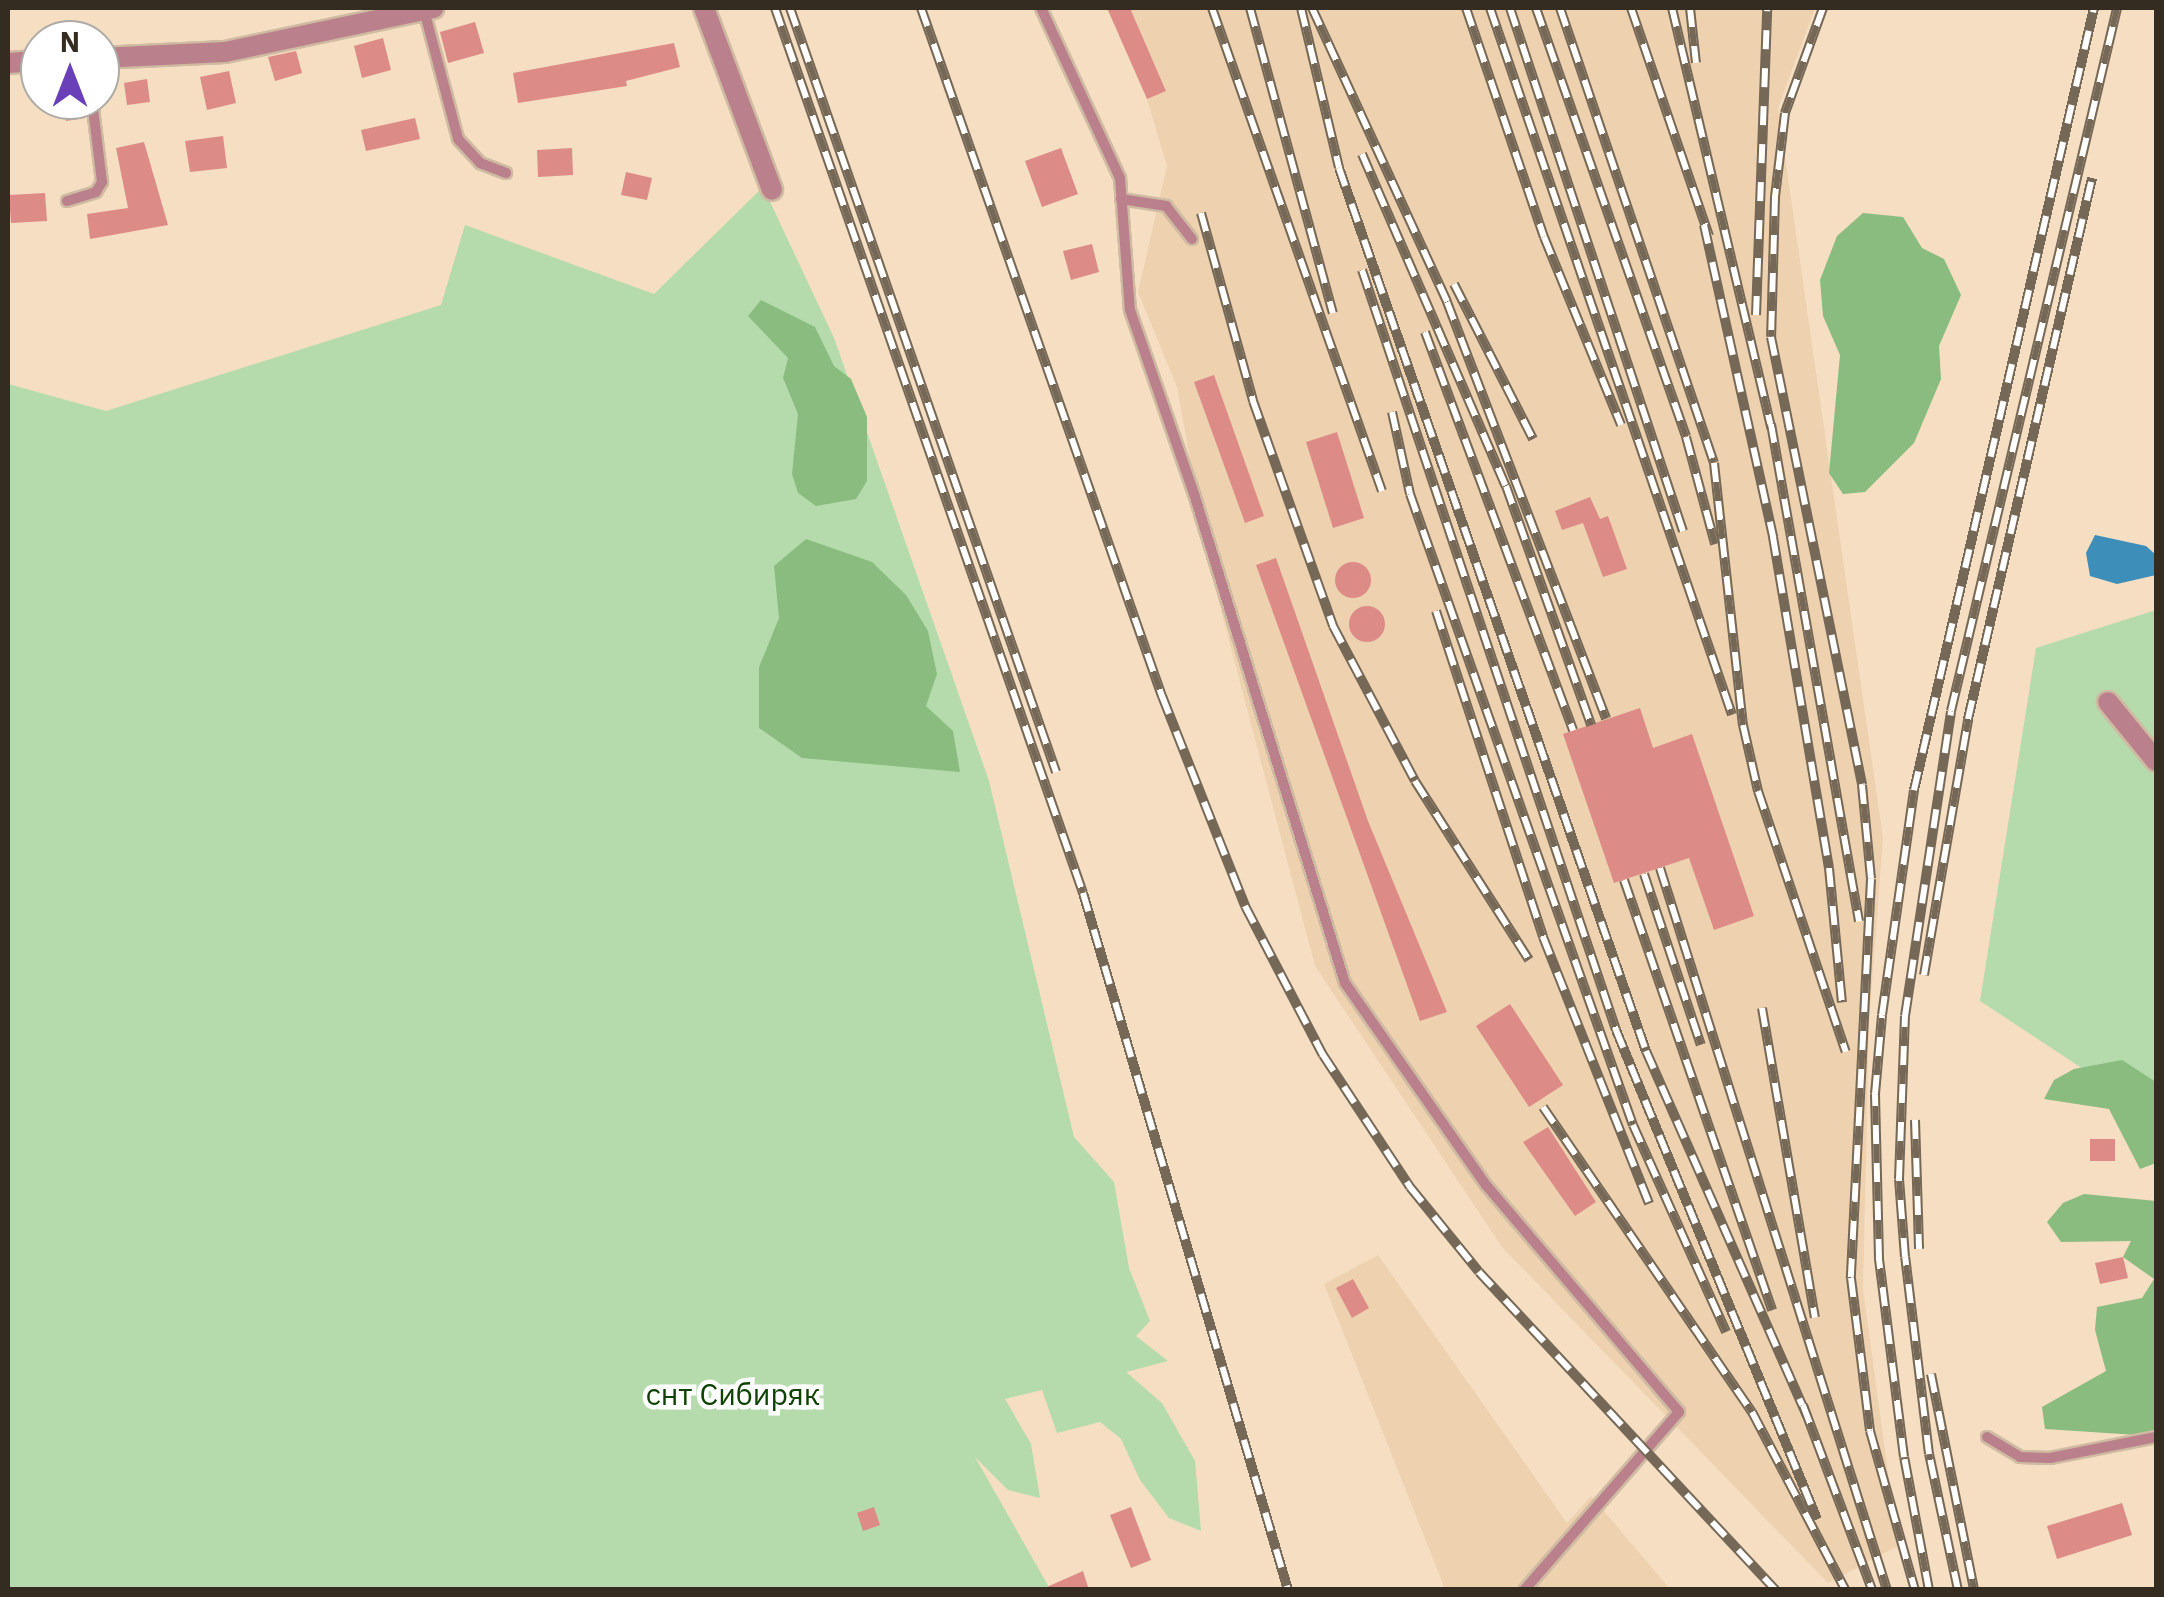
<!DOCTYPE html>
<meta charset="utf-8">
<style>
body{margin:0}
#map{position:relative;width:2164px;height:1597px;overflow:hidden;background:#f5dec2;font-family:"IBM Plex Sans",sans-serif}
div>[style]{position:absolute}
.built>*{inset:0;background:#eed2b0}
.green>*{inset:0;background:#b5dbad}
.forest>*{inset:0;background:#89bc7e}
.water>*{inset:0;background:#3d8eb9}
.building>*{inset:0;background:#dd8b87}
.round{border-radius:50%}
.roads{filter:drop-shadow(2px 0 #cfbaa2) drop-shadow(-2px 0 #cfbaa2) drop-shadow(0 2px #cfbaa2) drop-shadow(0 -2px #cfbaa2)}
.service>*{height:10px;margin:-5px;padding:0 5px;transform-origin:5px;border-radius:5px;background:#ba808b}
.minor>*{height:20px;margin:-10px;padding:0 10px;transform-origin:10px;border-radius:10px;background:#ba808b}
.rail>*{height:10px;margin-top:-5px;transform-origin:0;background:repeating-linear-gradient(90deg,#fff 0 19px,#766857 0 38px);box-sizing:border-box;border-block:2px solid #766857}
span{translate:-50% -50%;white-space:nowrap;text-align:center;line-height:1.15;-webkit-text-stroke:9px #fff;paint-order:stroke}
.park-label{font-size:30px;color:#0f4101}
.frame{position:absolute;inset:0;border:10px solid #352c21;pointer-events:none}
.north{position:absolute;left:20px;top:20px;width:100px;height:100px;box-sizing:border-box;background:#fff;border:2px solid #aeaba6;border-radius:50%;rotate:0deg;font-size:28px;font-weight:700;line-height:40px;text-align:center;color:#352c21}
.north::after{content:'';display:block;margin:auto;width:35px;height:45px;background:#6a40b8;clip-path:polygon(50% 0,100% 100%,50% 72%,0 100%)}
</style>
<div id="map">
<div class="built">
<i style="clip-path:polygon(1130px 8px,1815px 8px,1778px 108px,1883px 838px,1869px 1023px,1863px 1289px,1898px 1546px,1828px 1583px,1502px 1247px,1315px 966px,1210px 569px,1177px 387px,1138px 292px,1167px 166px,1147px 99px,1166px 90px)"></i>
<i style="clip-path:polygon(1378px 1255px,1567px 1523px,1591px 1496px,1670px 1589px,1445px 1589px,1324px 1284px)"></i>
</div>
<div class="green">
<i style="clip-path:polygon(763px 187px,834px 338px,989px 781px,1074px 1137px,1114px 1182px,1129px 1268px,1150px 1321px,1136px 1336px,1168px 1361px,1126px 1372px,1162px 1403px,1195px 1461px,1201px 1531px,1169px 1518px,1140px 1480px,1121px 1439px,1100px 1422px,1057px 1433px,1042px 1390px,1005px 1399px,1031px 1444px,1040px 1498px,1008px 1490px,975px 1457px,1050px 1589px,8px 1589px,8px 384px,106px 411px,441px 305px,465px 225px,654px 294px)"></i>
<i style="clip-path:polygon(2156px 610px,2156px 1117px,1980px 1001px,2036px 648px)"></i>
</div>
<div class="forest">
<i style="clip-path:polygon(1863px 213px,1903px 217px,1922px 248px,1944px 259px,1961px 295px,1939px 346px,1941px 379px,1914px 443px,1865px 492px,1843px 494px,1829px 473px,1840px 355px,1823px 316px,1820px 280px,1837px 236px)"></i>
<i style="clip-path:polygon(761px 300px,815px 327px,834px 366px,851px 379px,867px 417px,867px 481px,856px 499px,816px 506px,798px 493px,792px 474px,798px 414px,783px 378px,788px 358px,748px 316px)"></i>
<i style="clip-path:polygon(806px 539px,872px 562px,906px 595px,928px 631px,937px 674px,926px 706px,953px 731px,960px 772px,802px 758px,759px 728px,759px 667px,779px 618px,774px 566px)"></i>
<i style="clip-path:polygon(2122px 1060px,2156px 1082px,2156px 1163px,2140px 1169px,2109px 1109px,2044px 1099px,2054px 1080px,2074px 1069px)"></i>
<i style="clip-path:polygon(2084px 1194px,2156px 1201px,2156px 1430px,2137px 1435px,2045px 1429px,2042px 1407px,2106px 1371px,2095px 1330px,2097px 1307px,2142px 1298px,2154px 1279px,2123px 1257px,2131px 1241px,2061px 1242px,2047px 1222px,2063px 1203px)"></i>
</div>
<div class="water">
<i style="clip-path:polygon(2095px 535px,2146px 546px,2156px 555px,2156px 575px,2117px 584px,2090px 576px,2086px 553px)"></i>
</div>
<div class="building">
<i style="clip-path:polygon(1107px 8px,1130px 8px,1166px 91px,1147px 99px)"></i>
<i style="clip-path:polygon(475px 22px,484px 53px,448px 63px,440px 32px)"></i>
<i style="clip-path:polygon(383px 38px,391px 70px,362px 78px,354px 46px)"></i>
<i style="clip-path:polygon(674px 43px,680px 67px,626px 81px,627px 86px,518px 103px,513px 73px)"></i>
<i style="clip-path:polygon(296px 51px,302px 73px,275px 81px,268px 57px)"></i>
<i style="clip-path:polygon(229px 71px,236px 103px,207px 110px,200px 77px)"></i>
<i style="clip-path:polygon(147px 79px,150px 102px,127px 105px,124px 83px)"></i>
<i style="clip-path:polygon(62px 100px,83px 100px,85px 118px,66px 121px)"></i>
<i style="clip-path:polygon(415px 118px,420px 139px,366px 151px,361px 130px)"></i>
<i style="clip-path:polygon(223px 136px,227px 168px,190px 172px,185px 141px)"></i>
<i style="clip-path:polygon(144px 142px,168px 225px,90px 239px,87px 214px,128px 208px,116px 148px)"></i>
<i style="clip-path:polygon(572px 148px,573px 175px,538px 177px,537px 150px)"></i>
<i style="clip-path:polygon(1061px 148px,1078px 194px,1042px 207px,1025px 161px)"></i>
<i style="clip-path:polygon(626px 172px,652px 178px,647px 200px,621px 195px)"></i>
<i style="clip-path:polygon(45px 193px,47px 221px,11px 223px,9px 195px)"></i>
<i style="clip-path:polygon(1092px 244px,1099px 272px,1071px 280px,1063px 251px)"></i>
<i style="clip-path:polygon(1214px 375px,1264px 516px,1245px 523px,1194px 382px)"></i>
<i style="clip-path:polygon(1337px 432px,1364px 518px,1333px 528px,1306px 442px)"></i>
<i style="clip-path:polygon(1590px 497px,1600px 519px,1608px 516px,1627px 569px,1603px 577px,1583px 523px,1562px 530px,1555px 511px)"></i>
<i style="clip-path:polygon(1276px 558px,1368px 821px,1447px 1012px,1420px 1021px,1256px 565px)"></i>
<i class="round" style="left:1335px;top:562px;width:36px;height:36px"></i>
<i class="round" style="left:1349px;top:606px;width:36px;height:36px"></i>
<i style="clip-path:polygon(1640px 708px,1653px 748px,1692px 734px,1754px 916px,1714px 930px,1689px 858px,1614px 883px,1563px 734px)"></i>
<i style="clip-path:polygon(1510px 1004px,1563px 1085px,1529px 1107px,1476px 1026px)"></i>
<i style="clip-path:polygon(1548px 1127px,1596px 1202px,1575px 1216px,1523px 1142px)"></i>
<i style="clip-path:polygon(2090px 1139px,2115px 1139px,2115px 1161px,2090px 1161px)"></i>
<i style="clip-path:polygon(2123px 1257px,2128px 1278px,2100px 1284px,2095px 1263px)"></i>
<i style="clip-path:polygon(1353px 1279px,1369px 1308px,1352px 1318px,1336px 1288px)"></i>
<i style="clip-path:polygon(2122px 1503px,2132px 1535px,2057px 1559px,2047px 1526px)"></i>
<i style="clip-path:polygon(874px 1507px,880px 1525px,863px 1531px,857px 1513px)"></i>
<i style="clip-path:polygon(1131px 1507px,1151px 1560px,1131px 1568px,1110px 1515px)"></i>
<i style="clip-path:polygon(1083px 1571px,1089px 1590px,1040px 1590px)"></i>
</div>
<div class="roads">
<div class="service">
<i style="left:1041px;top:8px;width:187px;rotate:65.1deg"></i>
<i style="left:1120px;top:178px;width:132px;rotate:85.7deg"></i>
<i style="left:1130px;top:310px;width:198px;rotate:70.8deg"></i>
<i style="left:1195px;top:497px;width:509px;rotate:72.85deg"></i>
<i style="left:1345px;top:983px;width:246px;rotate:55.1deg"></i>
<i style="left:1486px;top:1185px;width:298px;rotate:49.6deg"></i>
<i style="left:1679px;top:1412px;width:236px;rotate:131deg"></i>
<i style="left:424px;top:10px;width:133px;rotate:75.2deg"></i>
<i style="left:458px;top:139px;width:33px;rotate:47deg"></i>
<i style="left:480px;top:163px;width:28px;rotate:21deg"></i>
<i style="left:1121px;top:199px;width:46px;rotate:8.8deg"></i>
<i style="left:1166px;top:206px;width:42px;rotate:51.8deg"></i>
<i style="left:67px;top:201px;width:30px;rotate:-17deg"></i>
<i style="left:96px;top:192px;width:12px;rotate:-59deg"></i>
<i style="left:102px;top:182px;width:83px;rotate:-97deg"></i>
<i style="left:1987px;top:1437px;width:39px;rotate:31deg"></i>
<i style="left:2020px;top:1457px;width:30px;rotate:2deg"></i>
<i style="left:2050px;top:1458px;width:108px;rotate:-11.2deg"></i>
</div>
<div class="minor">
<i style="left:704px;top:8px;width:194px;rotate:69.5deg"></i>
<i style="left:100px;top:58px;width:125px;rotate:-2.7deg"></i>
<i style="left:225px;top:52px;width:213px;rotate:-11.9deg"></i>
<i style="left:8px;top:63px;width:32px;rotate:-4deg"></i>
<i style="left:2108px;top:702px;width:76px;rotate:50.9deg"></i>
</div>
</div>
<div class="rail">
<i style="left:775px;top:8px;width:937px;rotate:70.81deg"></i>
<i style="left:1083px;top:893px;width:727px;rotate:73.61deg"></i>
<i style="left:790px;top:8px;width:809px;rotate:70.8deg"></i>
<i style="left:921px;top:8px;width:729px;rotate:70.7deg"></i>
<i style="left:1162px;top:696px;width:226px;rotate:68.4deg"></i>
<i style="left:1245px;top:906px;width:168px;rotate:62.4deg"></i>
<i style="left:1323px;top:1055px;width:158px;rotate:56.6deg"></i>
<i style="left:1410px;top:1187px;width:109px;rotate:50.9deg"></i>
<i style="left:1479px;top:1272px;width:435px;rotate:47deg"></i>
<i style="left:1212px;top:8px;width:512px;rotate:70.61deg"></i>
<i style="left:1250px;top:8px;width:316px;rotate:74.8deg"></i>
<i style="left:1301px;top:8px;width:164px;rotate:76.6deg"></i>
<i style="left:1339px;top:168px;width:935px;rotate:70.83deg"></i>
<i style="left:1646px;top:1051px;width:399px;rotate:66.2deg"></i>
<i style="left:1312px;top:8px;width:324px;rotate:65.3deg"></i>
<i style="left:1447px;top:302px;width:446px;rotate:69.1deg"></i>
<i style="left:1466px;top:8px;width:242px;rotate:71.2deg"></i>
<i style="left:1544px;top:237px;width:203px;rotate:67.7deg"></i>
<i style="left:1490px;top:8px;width:747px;rotate:71.1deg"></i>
<i style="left:1510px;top:8px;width:551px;rotate:71.7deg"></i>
<i style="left:1536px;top:8px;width:454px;rotate:70.7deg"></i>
<i style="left:1686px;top:437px;width:111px;rotate:74.8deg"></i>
<i style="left:1560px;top:8px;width:480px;rotate:71.3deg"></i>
<i style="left:1714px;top:463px;width:264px;rotate:83.7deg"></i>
<i style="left:1743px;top:725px;width:68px;rotate:77.2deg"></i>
<i style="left:1758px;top:791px;width:275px;rotate:71.4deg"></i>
<i style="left:1631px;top:8px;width:241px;rotate:71.1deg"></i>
<i style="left:1672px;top:8px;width:432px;rotate:76.7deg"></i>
<i style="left:1690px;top:8px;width:55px;rotate:83.8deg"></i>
<i style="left:1823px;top:8px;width:112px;rotate:109.9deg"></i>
<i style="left:1785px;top:113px;width:85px;rotate:96.8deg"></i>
<i style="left:1775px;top:197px;width:140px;rotate:91.6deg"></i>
<i style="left:1771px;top:337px;width:457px;rotate:78.5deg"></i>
<i style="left:1862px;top:785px;width:94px;rotate:84.5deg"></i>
<i style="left:1871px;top:879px;width:400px;rotate:92.9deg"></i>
<i style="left:1851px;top:1278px;width:154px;rotate:82.9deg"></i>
<i style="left:1870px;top:1431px;width:165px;rotate:74.2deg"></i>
<i style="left:1362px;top:154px;width:362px;rotate:66.6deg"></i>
<i style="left:1506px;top:486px;width:254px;rotate:70.4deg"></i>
<i style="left:1201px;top:213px;width:195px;rotate:74.5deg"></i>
<i style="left:1253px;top:401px;width:239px;rotate:70.4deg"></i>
<i style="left:1333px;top:626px;width:175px;rotate:62.1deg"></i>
<i style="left:1415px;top:781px;width:212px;rotate:57.5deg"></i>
<i style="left:1704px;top:225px;width:320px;rotate:77.5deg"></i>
<i style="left:1773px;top:537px;width:336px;rotate:80.4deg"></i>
<i style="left:1829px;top:868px;width:135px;rotate:84.5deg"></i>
<i style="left:1362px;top:270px;width:801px;rotate:71.52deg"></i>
<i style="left:1616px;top:1030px;width:529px;rotate:67.66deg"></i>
<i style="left:1454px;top:284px;width:174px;rotate:63deg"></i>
<i style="left:1756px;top:315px;width:307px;rotate:-87.9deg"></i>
<i style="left:1425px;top:332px;width:425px;rotate:69.6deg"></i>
<i style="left:1392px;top:412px;width:84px;rotate:77.6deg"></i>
<i style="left:1410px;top:494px;width:669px;rotate:70.54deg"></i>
<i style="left:1633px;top:1125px;width:227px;rotate:65.8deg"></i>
<i style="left:1771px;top:424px;width:505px;rotate:79.96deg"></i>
<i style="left:1436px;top:611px;width:343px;rotate:71.8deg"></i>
<i style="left:1543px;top:937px;width:287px;rotate:68.3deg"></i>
<i style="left:1660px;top:868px;width:757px;rotate:72.55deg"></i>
<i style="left:1644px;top:874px;width:180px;rotate:71.6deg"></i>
<i style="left:1624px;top:880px;width:455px;rotate:71deg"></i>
<i style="left:1924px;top:975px;width:260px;rotate:-80.2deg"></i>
<i style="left:1968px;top:719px;width:555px;rotate:-77.09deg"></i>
<i style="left:1762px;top:1008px;width:314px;rotate:80.3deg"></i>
<i style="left:1543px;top:1107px;width:370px;rotate:55.6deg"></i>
<i style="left:1752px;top:1412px;width:200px;rotate:62.3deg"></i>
<i style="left:1915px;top:1120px;width:129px;rotate:88.2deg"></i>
<i style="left:1931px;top:1374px;width:220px;rotate:78.7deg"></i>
<i style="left:1803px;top:1405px;width:197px;rotate:69.5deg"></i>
<i style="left:1929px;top:1590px;width:135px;rotate:-100.6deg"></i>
<i style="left:1904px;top:1457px;width:201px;rotate:-97.2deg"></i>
<i style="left:1879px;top:1258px;width:164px;rotate:-91.4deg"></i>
<i style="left:1875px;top:1094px;width:79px;rotate:-84.9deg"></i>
<i style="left:1882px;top:1015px;width:227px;rotate:-81.9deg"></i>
<i style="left:1914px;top:790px;width:802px;rotate:-77.04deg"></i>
<i style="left:1958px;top:1590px;width:139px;rotate:-102deg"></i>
<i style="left:1929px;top:1454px;width:198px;rotate:-96.9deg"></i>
<i style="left:1905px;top:1257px;width:78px;rotate:-94.4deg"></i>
<i style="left:1899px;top:1179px;width:163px;rotate:-87.9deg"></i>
<i style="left:1905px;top:1016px;width:308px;rotate:-81.4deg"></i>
<i style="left:1951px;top:711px;width:722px;rotate:-76.71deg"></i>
</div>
<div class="park-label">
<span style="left:733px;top:1394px">снт Сибиряк</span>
</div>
<div class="frame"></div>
<div class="north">N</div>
</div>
